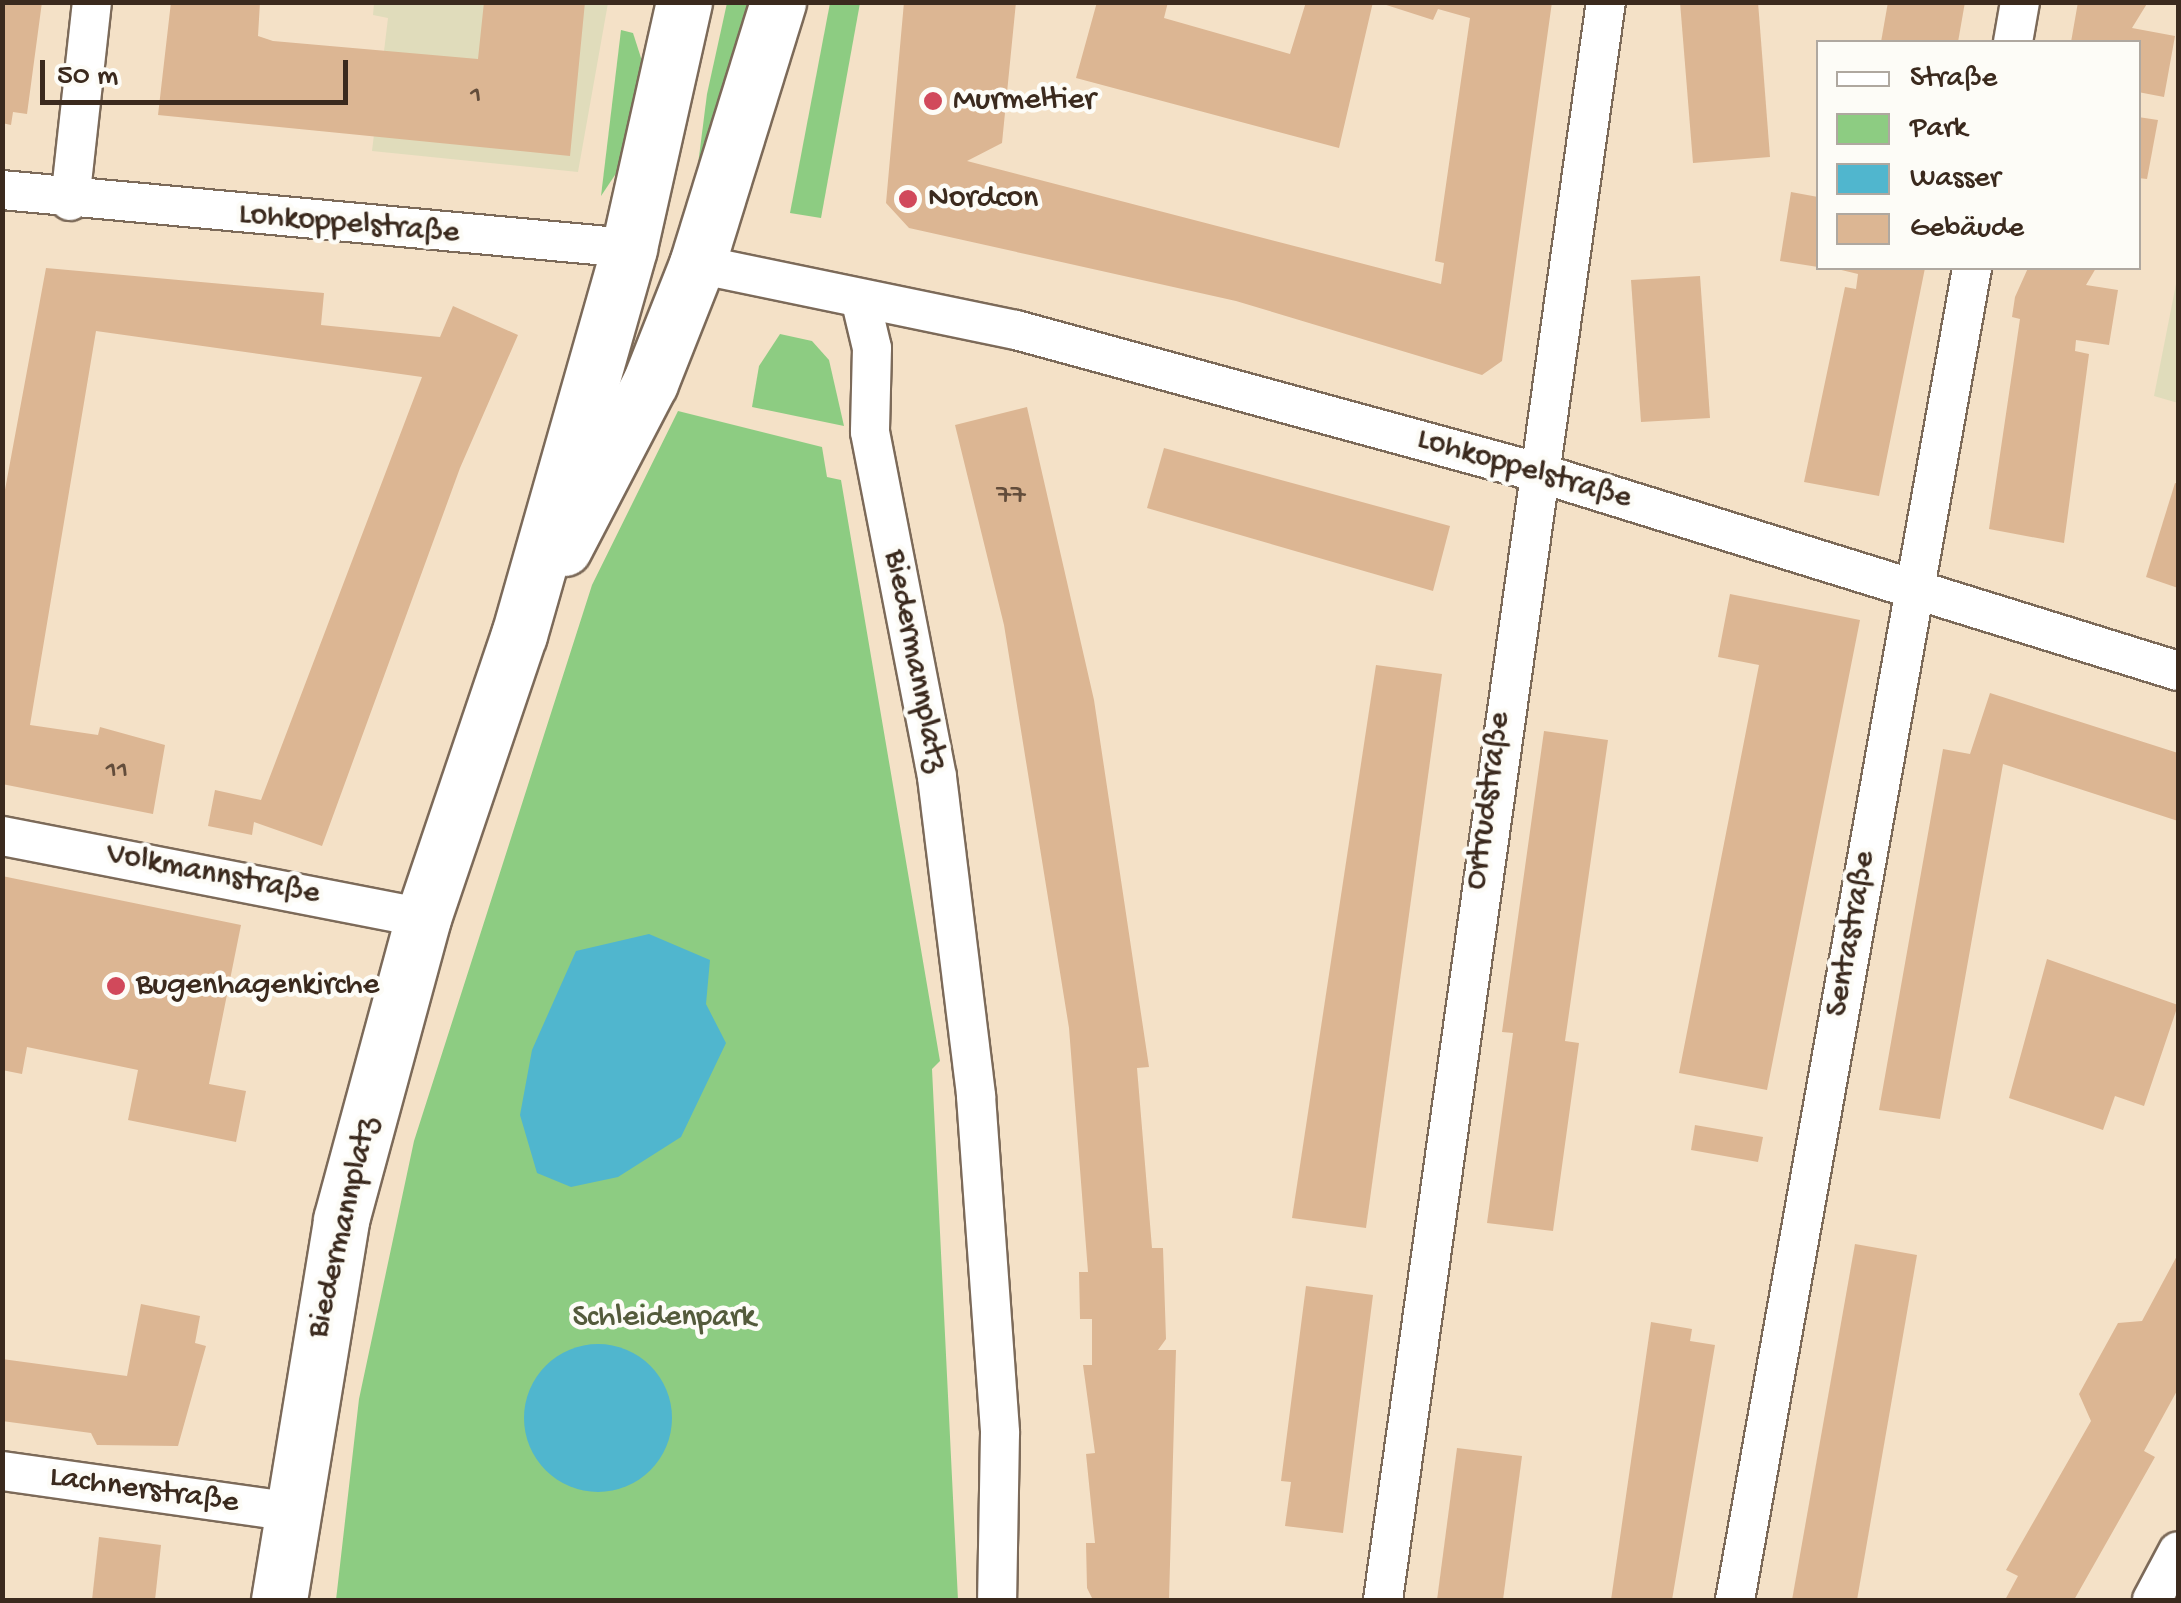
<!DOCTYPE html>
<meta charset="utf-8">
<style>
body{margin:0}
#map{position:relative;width:2181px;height:1603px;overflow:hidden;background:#f4e1c7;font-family:"Gochi Hand",sans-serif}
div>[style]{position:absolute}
.built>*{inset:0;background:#e0dcbb}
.green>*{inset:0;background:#8dcc82}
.water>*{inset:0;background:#50b6ce}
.round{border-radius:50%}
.building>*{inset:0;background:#dcb693}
.roads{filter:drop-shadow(2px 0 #7c6a59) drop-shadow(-2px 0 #7c6a59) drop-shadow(0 2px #7c6a59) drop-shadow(0 -2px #7c6a59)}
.street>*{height:38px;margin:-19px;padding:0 19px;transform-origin:19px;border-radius:19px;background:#fff}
.secondary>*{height:55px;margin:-27.5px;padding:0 27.5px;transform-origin:27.5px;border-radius:27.5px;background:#fff}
.dots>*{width:28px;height:28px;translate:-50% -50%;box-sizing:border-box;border:5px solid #fdfcf7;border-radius:50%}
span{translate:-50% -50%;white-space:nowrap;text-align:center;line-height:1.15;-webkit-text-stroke:9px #fdfcf7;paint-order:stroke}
.number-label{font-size:28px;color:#634d3b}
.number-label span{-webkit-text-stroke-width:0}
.poi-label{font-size:32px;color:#3b2a1e}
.left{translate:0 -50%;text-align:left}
.street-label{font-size:32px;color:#3b2a1e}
.park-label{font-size:32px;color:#545b3c}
.frame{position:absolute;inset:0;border:5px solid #3b2a1e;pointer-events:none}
.legend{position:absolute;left:1816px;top:40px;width:325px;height:230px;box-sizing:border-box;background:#fdfcf7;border:2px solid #afa8a0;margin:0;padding:12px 18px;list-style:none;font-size:30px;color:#3b2a1e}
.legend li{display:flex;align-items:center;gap:20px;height:50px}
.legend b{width:50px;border:2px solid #afa8a0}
.scale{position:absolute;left:40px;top:60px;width:308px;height:45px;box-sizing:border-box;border:5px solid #3b2a1e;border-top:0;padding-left:12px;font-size:30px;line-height:35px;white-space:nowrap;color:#3b2a1e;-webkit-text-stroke:8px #fdfcf7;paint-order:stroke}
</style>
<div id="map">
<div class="built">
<i style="clip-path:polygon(374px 3px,608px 3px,578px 172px,372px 151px,388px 18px,373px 15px)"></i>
<i style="clip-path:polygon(2178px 274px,2178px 403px,2154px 396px)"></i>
</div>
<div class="green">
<i style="clip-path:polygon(727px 3px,755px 3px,695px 188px,707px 94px)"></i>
<i style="clip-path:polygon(830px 3px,860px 3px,821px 218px,790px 213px)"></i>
<i style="clip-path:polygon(621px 30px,633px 33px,642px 61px,640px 111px,627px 157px,601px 196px)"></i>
<i style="clip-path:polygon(780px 334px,812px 341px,829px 360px,844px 426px,752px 407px,759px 366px)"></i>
<i style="clip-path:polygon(678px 411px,822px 447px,827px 477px,841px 480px,940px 1061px,932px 1069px,958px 1600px,336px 1600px,359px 1399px,414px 1141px,592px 585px)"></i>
</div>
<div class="water">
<i style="clip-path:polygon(649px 934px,710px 960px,706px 1004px,726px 1043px,681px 1137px,618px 1177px,571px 1187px,537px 1173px,520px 1115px,532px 1050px,576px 951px)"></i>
<i class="round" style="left:524px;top:1344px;width:148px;height:148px"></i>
</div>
<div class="building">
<i style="clip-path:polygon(2px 2px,42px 2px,27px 114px,13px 112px,11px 125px,2px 123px)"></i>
<i style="clip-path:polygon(171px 2px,260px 2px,258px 36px,273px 41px,478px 59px,484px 2px,585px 2px,570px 156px,158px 115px)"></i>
<i style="clip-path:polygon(904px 2px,1016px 2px,1002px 143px,967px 161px,1441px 284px,1444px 263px,1435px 261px,1470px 18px,1438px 9px,1433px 20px,1377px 2px,1552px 2px,1502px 361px,1482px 375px,1236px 301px,909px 228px,886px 203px)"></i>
<i style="clip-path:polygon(1097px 2px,1168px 2px,1164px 18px,1290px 54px,1306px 2px,1373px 2px,1339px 148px,1076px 78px)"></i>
<i style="clip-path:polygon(1680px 2px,1758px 2px,1770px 157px,1693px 163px)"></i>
<i style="clip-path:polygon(1888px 2px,1965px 2px,1958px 42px,1881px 42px)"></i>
<i style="clip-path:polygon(2078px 2px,2148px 2px,2132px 28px,2175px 36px,2164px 97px,2138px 92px,2138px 42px,2071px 42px)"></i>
<i style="clip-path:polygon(2138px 117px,2158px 120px,2147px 179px,2138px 178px)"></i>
<i style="clip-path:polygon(1791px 192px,1818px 197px,1818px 267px,1780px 261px)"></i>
<i style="clip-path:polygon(46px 268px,324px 293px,321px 325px,440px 337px,453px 306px,518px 335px,460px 468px,322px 846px,254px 822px,252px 835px,208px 826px,215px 790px,261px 800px,422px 377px,96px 331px,30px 725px,98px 735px,100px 727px,165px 745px,153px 814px,2px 784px,2px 506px)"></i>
<i style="clip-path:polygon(1833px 268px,1925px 268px,1879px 496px,1804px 482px,1845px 287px,1856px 289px,1858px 274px)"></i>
<i style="clip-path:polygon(2028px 268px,2096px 268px,2086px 285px,2118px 290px,2109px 345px,2076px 340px,2075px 351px,2089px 354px,2064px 543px,1989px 529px,2020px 319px,2012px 317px,2015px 297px)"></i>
<i style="clip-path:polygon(1700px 276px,1710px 418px,1641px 422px,1631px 280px)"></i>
<i style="clip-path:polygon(1027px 407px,1094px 700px,1149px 1067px,1137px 1068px,1152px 1248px,1163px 1248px,1166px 1339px,1158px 1350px,1176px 1350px,1169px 1600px,1093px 1600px,1087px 1588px,1086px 1543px,1095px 1543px,1086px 1454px,1095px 1453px,1083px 1365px,1092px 1365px,1092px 1319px,1080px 1319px,1079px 1272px,1088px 1272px,1069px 1028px,1004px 625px,955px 425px)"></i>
<i style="clip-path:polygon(1164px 448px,1450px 526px,1433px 591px,1147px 508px)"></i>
<i style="clip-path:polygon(2175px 483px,2178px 484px,2178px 588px,2146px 577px)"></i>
<i style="clip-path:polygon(1730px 594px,1860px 620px,1767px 1090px,1679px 1073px,1759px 665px,1718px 657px)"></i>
<i style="clip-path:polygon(1376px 665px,1442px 674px,1366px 1228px,1292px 1218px)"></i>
<i style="clip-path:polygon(1990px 693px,2178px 753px,2178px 821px,2003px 764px,1940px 1119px,1879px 1110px,1943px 749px,1970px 754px)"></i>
<i style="clip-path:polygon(1544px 731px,1608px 740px,1565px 1041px,1579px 1043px,1553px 1231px,1487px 1223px,1513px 1033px,1502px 1032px)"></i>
<i style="clip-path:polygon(2px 876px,241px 925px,209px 1084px,246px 1091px,236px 1142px,128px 1120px,138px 1070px,27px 1047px,22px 1074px,2px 1070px)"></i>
<i style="clip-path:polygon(2047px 959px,2178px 1005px,2144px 1106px,2115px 1096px,2103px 1130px,2009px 1098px)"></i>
<i style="clip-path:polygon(1695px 1125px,1763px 1137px,1758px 1162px,1691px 1150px)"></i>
<i style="clip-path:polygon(1855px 1244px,1917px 1255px,1857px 1600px,1792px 1600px)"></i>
<i style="clip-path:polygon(2178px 1254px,2178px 1389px,2144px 1451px,2155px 1457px,2074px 1600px,2005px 1600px,2018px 1576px,2006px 1570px,2091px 1421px,2079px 1394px,2118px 1323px,2142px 1321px)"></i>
<i style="clip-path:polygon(1306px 1286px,1373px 1295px,1343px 1533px,1285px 1526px,1291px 1482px,1281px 1481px)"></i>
<i style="clip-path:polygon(141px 1304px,200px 1316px,195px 1343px,206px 1346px,178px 1446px,97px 1445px,91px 1433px,2px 1421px,2px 1359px,127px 1376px)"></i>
<i style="clip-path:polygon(1651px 1322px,1692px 1329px,1690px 1341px,1715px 1345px,1672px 1600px,1611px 1600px)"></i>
<i style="clip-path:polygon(1457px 1448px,1522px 1456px,1503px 1600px,1437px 1600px)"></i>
<i style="clip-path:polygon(99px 1537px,161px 1545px,155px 1600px,92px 1600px)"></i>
</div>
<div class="roads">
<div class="street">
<i style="left:2013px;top:42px;width:41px;rotate:-80.1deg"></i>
<i style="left:2px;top:190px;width:630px;rotate:5.29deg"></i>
<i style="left:70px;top:201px;width:200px;rotate:-83.7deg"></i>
<i style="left:697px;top:264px;width:326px;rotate:11.7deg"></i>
<i style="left:1016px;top:330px;width:536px;rotate:15.26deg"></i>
<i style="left:1533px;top:471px;width:675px;rotate:17.23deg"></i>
<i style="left:861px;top:302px;width:47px;rotate:76.6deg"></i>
<i style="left:872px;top:348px;width:84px;rotate:91.4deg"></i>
<i style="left:870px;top:432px;width:351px;rotate:79deg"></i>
<i style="left:937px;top:777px;width:321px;rotate:83deg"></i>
<i style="left:976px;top:1096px;width:338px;rotate:85.9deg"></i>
<i style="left:1000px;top:1433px;width:167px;rotate:91deg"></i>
<i style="left:2px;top:836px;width:429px;rotate:11deg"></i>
<i style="left:2px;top:1471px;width:287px;rotate:8deg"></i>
<i style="left:1383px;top:1600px;width:1613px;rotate:-82.06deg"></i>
<i style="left:1735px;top:1600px;width:1353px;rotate:-79.91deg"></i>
<i style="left:2152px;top:1600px;width:55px;rotate:-62deg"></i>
</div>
<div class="secondary">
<i style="left:564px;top:548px;width:186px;rotate:-62.5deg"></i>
<i style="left:650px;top:383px;width:128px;rotate:-68.4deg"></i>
<i style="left:697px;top:264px;width:274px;rotate:-72.8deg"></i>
<i style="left:279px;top:1600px;width:385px;rotate:-80.7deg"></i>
<i style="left:341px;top:1220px;width:313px;rotate:-74.8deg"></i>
<i style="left:423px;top:918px;width:299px;rotate:-71.3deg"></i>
<i style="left:519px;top:635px;width:402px;rotate:-74.1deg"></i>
<i style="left:629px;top:248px;width:252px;rotate:-77.4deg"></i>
</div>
</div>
<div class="dots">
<i style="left:933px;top:101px;background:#d1495b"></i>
<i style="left:908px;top:199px;background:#d1495b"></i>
<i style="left:116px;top:986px;background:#d1495b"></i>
</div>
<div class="number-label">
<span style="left:476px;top:97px">1</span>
<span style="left:1011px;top:497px">77</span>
<span style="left:117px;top:772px">11</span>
</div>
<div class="poi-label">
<span class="left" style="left:953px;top:101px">Murmeltier</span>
<span class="left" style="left:928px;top:199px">Nordcon</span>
<span class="left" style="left:136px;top:986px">Bugenhagenkirche</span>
</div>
<div class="street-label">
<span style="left:349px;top:225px;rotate:5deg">Lohkoppelstraße</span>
<span style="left:1524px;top:470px;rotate:16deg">Lohkoppelstraße</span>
<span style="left:914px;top:661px;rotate:79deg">Biedermannplatz</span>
<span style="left:1489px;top:801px;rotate:-82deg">Ortrudstraße</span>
<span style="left:213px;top:875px;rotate:11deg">Volkmannstraße</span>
<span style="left:1852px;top:934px;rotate:-80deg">Sentastraße</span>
<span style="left:344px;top:1228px;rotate:-77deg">Biedermannplatz</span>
<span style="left:144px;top:1491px;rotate:8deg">Lachnerstraße</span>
</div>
<div class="park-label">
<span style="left:664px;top:1318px">Schleidenpark</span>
</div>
<div class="frame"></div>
<ul class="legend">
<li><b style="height:12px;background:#fff"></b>Straße</li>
<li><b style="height:28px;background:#8dcc82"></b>Park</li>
<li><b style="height:28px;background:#50b6ce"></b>Wasser</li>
<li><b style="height:28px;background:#dcb693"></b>Gebäude</li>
</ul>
<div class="scale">50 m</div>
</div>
